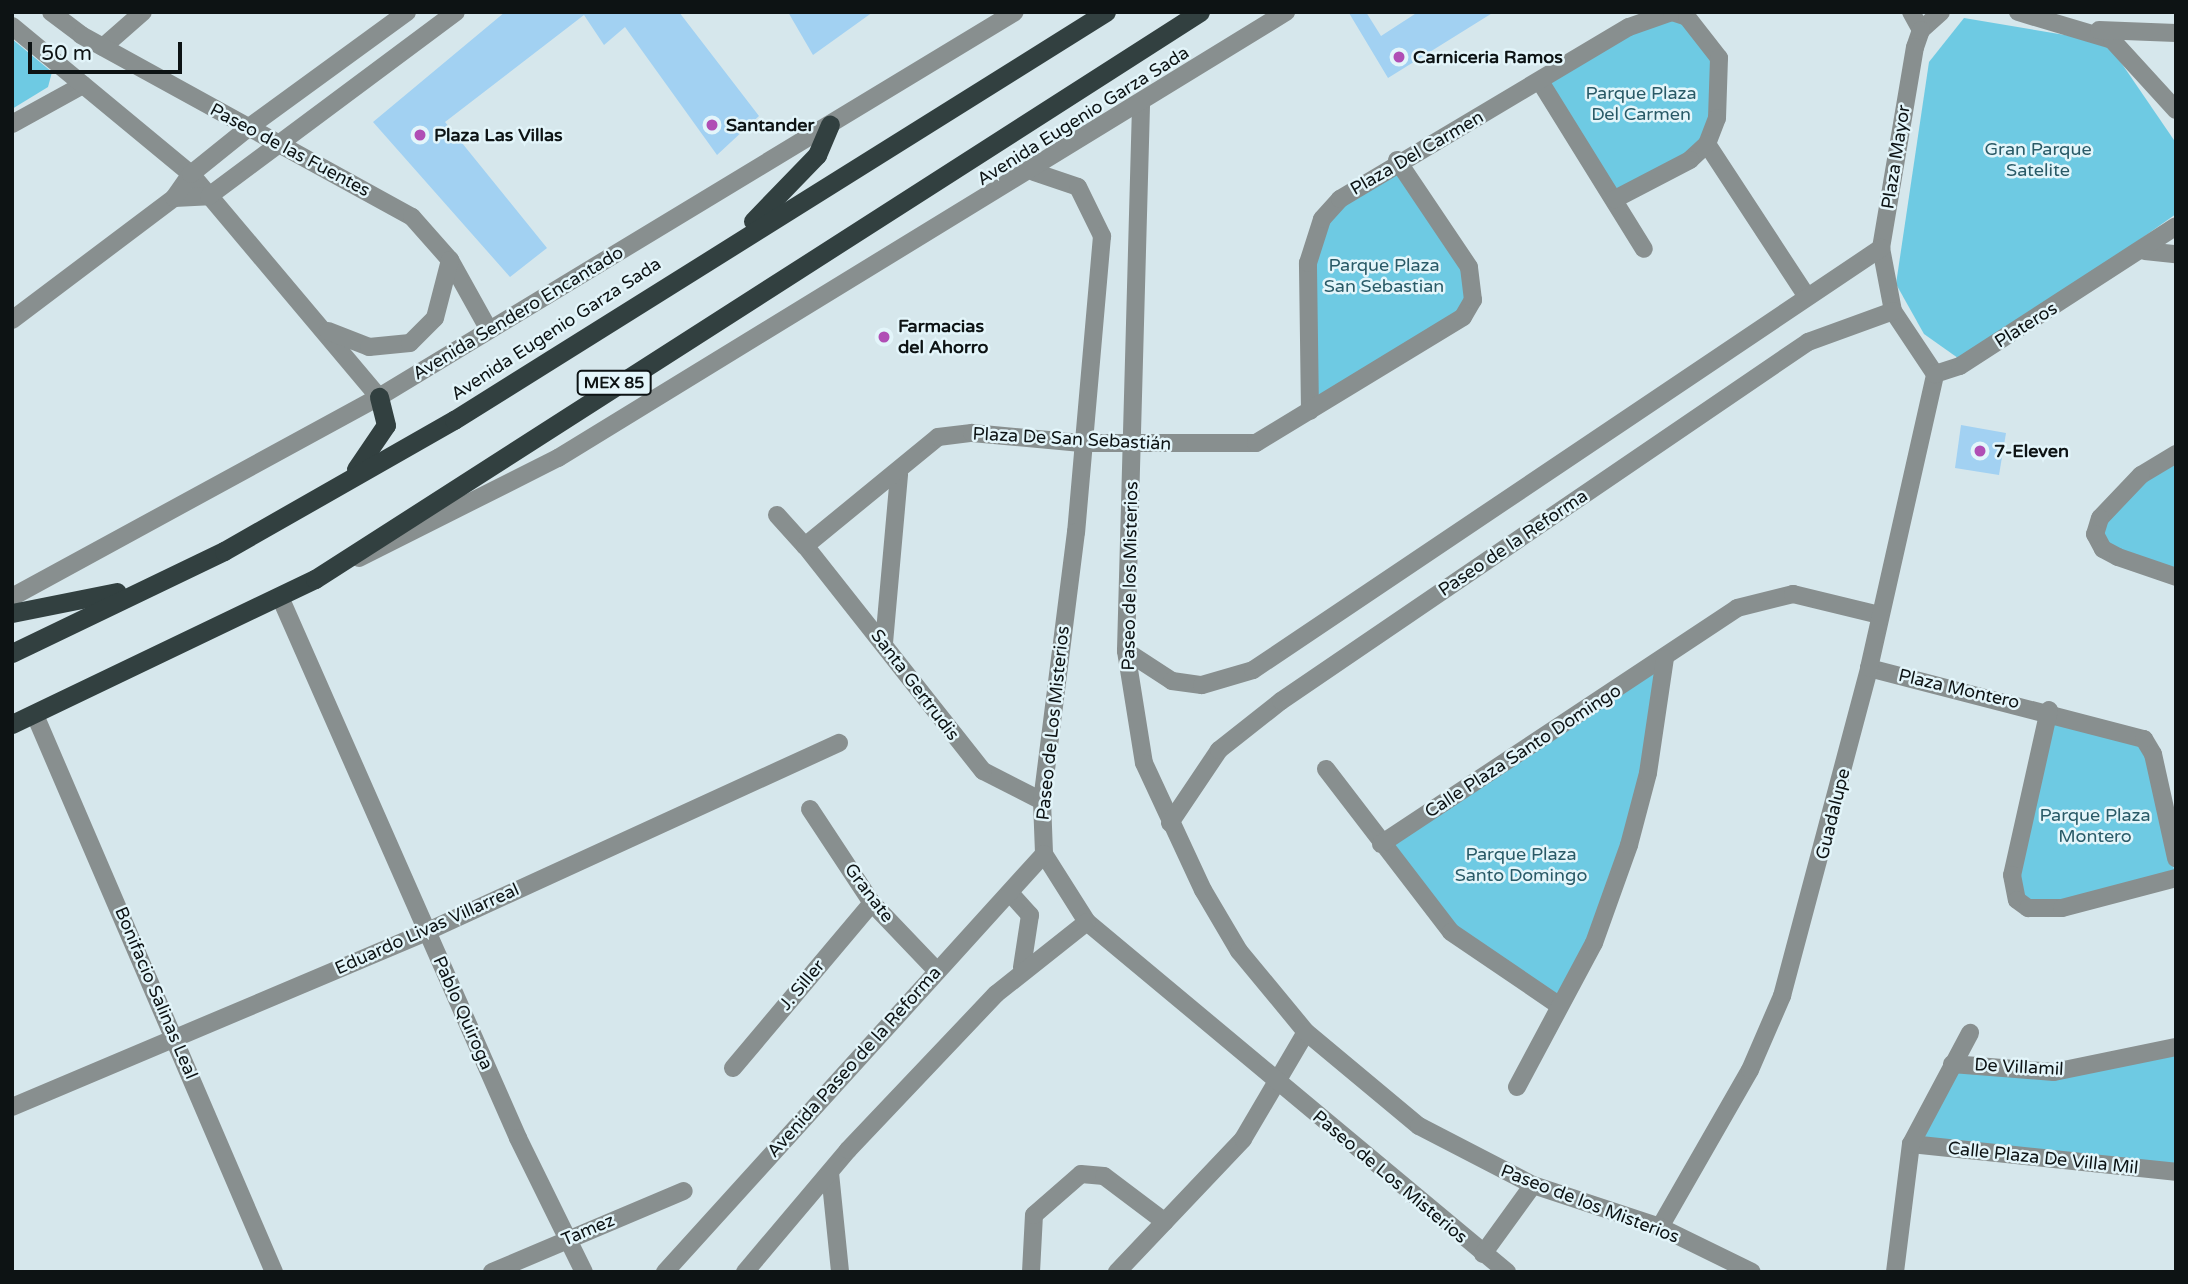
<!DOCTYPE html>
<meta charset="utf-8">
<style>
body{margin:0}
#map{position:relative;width:2188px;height:1284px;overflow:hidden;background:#d6e7ec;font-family:"Varela Round",sans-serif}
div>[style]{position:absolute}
.green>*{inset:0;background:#6ecae3}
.building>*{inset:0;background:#a2d1f2}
.minor>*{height:18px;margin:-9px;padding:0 9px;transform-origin:9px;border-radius:9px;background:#888f8f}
.tertiary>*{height:18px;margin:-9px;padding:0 9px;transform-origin:9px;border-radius:9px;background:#888f8f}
.trunk>*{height:19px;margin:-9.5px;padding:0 9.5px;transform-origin:9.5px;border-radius:9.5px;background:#324040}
.dots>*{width:19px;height:19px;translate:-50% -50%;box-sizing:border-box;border:4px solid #e3f5fa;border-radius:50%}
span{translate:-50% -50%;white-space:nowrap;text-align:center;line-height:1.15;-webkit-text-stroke:5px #e3f5fa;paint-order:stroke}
.shield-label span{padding:2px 5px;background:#e3f5fa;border:2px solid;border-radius:5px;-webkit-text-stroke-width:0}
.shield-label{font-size:16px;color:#0d1314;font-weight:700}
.poi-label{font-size:18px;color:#0d1314;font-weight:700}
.left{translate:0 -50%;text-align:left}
.park-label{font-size:18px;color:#295a67}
.street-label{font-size:18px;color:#0d1314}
.frame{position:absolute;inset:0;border:14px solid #0d1314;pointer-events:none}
.scale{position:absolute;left:28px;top:42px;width:154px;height:32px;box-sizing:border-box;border:4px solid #0d1314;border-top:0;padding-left:9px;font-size:21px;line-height:24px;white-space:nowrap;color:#0d1314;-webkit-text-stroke:5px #e3f5fa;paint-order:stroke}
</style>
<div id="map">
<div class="green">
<i style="clip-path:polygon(1672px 12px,1719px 58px,1707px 144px,1615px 199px,1541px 83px)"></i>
<i style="clip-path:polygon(1964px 18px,2107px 42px,2176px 143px,2176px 214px,1965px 363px,1924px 334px,1896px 284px,1929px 62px)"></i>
<i style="clip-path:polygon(12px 39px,52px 72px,48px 87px,12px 109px)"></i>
<i style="clip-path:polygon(1397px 160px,1469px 267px,1473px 300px,1310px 411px,1308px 263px,1322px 219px)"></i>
<i style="clip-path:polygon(2176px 454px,2176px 577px,2118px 557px,2095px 525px)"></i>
<i style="clip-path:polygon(1665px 658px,1629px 845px,1557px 1004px,1482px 955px,1381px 844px)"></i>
<i style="clip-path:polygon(2049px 710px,2144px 739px,2176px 878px,2028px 908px,2012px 875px)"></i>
<i style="clip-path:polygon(2176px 1047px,2176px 1172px,1911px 1144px,1952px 1064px,2054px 1072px)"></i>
</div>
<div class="building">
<i style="clip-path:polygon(505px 12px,679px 12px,759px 116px,717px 155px,625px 27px,604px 45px,584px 15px,445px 122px,547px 248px,510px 277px,373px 122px)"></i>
<i style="clip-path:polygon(788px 12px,873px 12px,813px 55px)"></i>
<i style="clip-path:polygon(1366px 12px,1381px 36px,1418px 12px,1494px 12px,1388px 78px,1349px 13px)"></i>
<i style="clip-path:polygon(1961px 425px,2006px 433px,1999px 475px,1955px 468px)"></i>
</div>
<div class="minor">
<i style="left:103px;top:47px;width:53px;rotate:-41.2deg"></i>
<i style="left:1541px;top:83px;width:195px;rotate:58.2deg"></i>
<i style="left:12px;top:124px;width:81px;rotate:-28.8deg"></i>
<i style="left:1707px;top:144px;width:179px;rotate:56.8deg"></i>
<i style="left:2145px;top:251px;width:31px;rotate:6deg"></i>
<i style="left:1310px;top:411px;width:148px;rotate:-90.8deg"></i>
<i style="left:1308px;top:263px;width:46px;rotate:-72.3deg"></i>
<i style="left:1322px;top:219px;width:27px;rotate:-48deg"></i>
<i style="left:1340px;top:199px;width:336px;rotate:-30.8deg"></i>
<i style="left:1629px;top:27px;width:46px;rotate:-19.2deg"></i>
<i style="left:1672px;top:12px;width:16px;rotate:18deg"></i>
<i style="left:1687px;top:17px;width:52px;rotate:52deg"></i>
<i style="left:1719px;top:58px;width:60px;rotate:91.9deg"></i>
<i style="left:1717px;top:118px;width:28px;rotate:111deg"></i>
<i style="left:1707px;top:144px;width:23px;rotate:137deg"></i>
<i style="left:1690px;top:160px;width:85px;rotate:152.5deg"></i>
<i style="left:2176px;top:454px;width:41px;rotate:149deg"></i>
<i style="left:2141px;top:475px;width:59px;rotate:133.6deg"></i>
<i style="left:2100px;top:518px;width:17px;rotate:107deg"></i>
<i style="left:2095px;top:534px;width:17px;rotate:62deg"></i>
<i style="left:2103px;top:549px;width:17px;rotate:28deg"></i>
<i style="left:2118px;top:557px;width:61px;rotate:19deg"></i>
<i style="left:777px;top:515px;width:42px;rotate:47.9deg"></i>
<i style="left:280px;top:597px;width:591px;rotate:66.25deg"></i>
<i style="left:518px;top:1138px;width:149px;rotate:63.8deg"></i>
<i style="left:884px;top:643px;width:169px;rotate:-84.9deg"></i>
<i style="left:1869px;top:668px;width:284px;rotate:14.5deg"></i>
<i style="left:2144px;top:739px;width:17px;rotate:59deg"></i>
<i style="left:2153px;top:754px;width:107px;rotate:77.5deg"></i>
<i style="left:2049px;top:710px;width:169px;rotate:102.6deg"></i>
<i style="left:2012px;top:875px;width:25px;rotate:79deg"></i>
<i style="left:2017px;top:900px;width:14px;rotate:36deg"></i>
<i style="left:2028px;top:908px;width:34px"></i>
<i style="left:2062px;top:908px;width:118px;rotate:-14.7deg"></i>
<i style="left:35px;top:715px;width:606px;rotate:66.78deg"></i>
<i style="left:1326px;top:769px;width:205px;rotate:52.5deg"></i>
<i style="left:1451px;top:932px;width:128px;rotate:34.2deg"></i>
<i style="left:1042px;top:801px;width:66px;rotate:-153deg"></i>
<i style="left:983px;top:771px;width:287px;rotate:-128.3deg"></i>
<i style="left:805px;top:546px;width:172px;rotate:-39.3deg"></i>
<i style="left:938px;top:437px;width:34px;rotate:-7deg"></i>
<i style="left:972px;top:433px;width:110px;rotate:5.2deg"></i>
<i style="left:1082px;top:443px;width:174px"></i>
<i style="left:1256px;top:443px;width:242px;rotate:-31.3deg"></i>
<i style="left:1463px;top:317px;width:20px;rotate:-60deg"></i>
<i style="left:1473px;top:300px;width:33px;rotate:-97deg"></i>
<i style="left:1469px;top:267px;width:129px;rotate:-123.9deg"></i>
<i style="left:810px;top:809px;width:113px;rotate:56.6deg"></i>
<i style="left:872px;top:903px;width:93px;rotate:46.3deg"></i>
<i style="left:1381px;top:844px;width:427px;rotate:-33.5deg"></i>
<i style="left:1737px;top:608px;width:58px;rotate:-14deg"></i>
<i style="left:1793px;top:594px;width:89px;rotate:13.6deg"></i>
<i style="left:1952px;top:1064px;width:102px;rotate:4.5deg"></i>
<i style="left:2054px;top:1072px;width:125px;rotate:-11.6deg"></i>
<i style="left:733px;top:1068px;width:216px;rotate:-49.9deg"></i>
<i style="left:1517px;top:1087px;width:163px;rotate:-61.9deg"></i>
<i style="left:1594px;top:943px;width:104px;rotate:-70.3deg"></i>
<i style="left:1629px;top:845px;width:74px;rotate:-75.2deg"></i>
<i style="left:1648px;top:773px;width:116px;rotate:-81.6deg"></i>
<i style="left:12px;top:1107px;width:452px;rotate:-22.9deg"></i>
<i style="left:428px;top:931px;width:452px;rotate:-24.6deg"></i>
<i style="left:1911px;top:1144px;width:266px;rotate:6deg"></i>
<i style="left:830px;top:1173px;width:100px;rotate:84.2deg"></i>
<i style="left:1660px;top:1227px;width:181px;rotate:-60.2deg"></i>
<i style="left:1750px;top:1070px;width:81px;rotate:-66.6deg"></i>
<i style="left:1782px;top:996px;width:339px;rotate:-75.1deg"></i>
<i style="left:1869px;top:668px;width:301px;rotate:-77.3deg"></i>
<i style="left:492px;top:1272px;width:208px;rotate:-22.9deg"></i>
<i style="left:1031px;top:1272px;width:57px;rotate:-87deg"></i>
<i style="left:1034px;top:1215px;width:62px;rotate:-41.1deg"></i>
<i style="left:1081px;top:1174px;width:23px;rotate:5deg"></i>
<i style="left:1104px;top:1176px;width:76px;rotate:37deg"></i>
<i style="left:1117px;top:1272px;width:183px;rotate:-46.5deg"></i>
<i style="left:1243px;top:1139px;width:124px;rotate:-59.5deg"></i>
<i style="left:1895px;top:1272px;width:129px;rotate:-82.9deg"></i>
<i style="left:1911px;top:1144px;width:126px;rotate:-62deg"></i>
</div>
<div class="tertiary">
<i style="left:51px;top:12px;width:38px;rotate:37deg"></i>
<i style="left:81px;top:35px;width:378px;rotate:28.8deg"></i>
<i style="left:412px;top:217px;width:57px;rotate:48.5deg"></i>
<i style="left:450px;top:260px;width:80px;rotate:60.9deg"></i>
<i style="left:1911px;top:12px;width:21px;rotate:61deg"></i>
<i style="left:1941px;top:12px;width:27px;rotate:138deg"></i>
<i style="left:1921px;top:30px;width:18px;rotate:109deg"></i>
<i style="left:1915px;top:47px;width:204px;rotate:99.6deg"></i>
<i style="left:1881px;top:248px;width:64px;rotate:79.2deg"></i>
<i style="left:1893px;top:311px;width:76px;rotate:56.3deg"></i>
<i style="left:1935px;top:374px;width:26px;rotate:-18deg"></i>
<i style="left:1960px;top:366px;width:257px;rotate:-32.9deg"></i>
<i style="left:2018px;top:12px;width:98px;rotate:16.6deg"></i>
<i style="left:2112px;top:40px;width:95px;rotate:47.6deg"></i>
<i style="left:12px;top:26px;width:232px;rotate:39.6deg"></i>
<i style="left:191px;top:174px;width:292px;rotate:49.9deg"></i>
<i style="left:2099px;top:30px;width:77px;rotate:2.2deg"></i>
<i style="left:1141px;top:106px;width:545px;rotate:91.58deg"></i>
<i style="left:1126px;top:651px;width:113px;rotate:80.9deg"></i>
<i style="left:1144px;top:763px;width:140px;rotate:65.1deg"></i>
<i style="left:1203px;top:890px;width:71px;rotate:59.5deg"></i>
<i style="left:1239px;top:951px;width:105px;rotate:50.4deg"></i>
<i style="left:1306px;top:1032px;width:147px;rotate:39.8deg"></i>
<i style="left:1419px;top:1126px;width:128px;rotate:27.4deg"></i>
<i style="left:1533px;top:1185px;width:134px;rotate:18.3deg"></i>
<i style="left:1660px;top:1227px;width:102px;rotate:26.1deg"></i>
<i style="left:1034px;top:172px;width:46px;rotate:18.8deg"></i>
<i style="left:1078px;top:187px;width:55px;rotate:63.9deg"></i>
<i style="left:1102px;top:236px;width:297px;rotate:95deg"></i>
<i style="left:1076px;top:532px;width:271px;rotate:97.2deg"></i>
<i style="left:1042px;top:801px;width:53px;rotate:87.8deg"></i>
<i style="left:1044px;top:854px;width:80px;rotate:57.7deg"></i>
<i style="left:1087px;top:922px;width:547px;rotate:39.81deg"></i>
<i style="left:174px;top:198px;width:35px;rotate:-3deg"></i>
<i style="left:209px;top:196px;width:308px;rotate:-36.7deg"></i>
<i style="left:12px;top:320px;width:203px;rotate:-37deg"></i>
<i style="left:174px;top:198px;width:29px;rotate:-55deg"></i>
<i style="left:191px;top:174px;width:73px;rotate:-38.9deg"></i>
<i style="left:248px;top:128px;width:197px;rotate:-36.1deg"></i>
<i style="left:328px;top:331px;width:44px;rotate:21.3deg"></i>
<i style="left:369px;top:347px;width:41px;rotate:-5.6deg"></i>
<i style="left:410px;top:343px;width:35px;rotate:-45deg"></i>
<i style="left:435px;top:318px;width:60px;rotate:-75.5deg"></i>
<i style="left:359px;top:558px;width:223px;rotate:-26.7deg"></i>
<i style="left:558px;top:458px;width:854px;rotate:-31.49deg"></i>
<i style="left:12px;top:597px;width:418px;rotate:-28.6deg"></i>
<i style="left:379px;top:397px;width:743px;rotate:-31.19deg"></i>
<i style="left:1126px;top:651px;width:55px;rotate:33.1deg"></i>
<i style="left:1172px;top:681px;width:30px;rotate:8deg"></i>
<i style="left:1202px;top:685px;width:53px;rotate:-16.4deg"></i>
<i style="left:1253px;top:670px;width:757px;rotate:-33.9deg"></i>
<i style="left:1170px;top:823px;width:88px;rotate:-56.1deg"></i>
<i style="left:1219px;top:750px;width:79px;rotate:-38.3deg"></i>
<i style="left:1281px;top:701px;width:638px;rotate:-34.26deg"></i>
<i style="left:1808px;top:342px;width:90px;rotate:-20deg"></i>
<i style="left:1010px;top:893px;width:30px;rotate:48deg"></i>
<i style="left:1030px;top:915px;width:53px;rotate:98.7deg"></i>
<i style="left:1483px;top:1254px;width:85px;rotate:-54.1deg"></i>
<i style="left:665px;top:1272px;width:564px;rotate:-47.8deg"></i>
<i style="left:745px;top:1272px;width:160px;rotate:-49.8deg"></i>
<i style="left:848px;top:1150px;width:215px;rotate:-46.5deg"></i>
<i style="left:996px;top:994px;width:116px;rotate:-38.4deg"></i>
</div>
<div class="trunk">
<i style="left:753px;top:221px;width:92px;rotate:-45.9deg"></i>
<i style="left:817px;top:155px;width:33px;rotate:-67deg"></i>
<i style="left:356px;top:469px;width:53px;rotate:-55.7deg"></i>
<i style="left:386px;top:425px;width:29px;rotate:-104deg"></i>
<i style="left:12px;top:613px;width:107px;rotate:-11.3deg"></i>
<i style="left:12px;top:653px;width:235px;rotate:-25.7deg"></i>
<i style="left:224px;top:551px;width:265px;rotate:-29.7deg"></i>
<i style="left:454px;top:420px;width:769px;rotate:-32.04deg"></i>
<i style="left:12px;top:724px;width:336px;rotate:-25.6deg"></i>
<i style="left:315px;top:579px;width:1051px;rotate:-32.65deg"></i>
</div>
<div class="dots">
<i style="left:1399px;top:57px;background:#b04eb5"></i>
<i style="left:712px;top:125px;background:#b04eb5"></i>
<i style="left:420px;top:135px;background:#b04eb5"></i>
<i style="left:884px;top:337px;background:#b04eb5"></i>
<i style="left:1980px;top:451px;background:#b04eb5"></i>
</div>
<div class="shield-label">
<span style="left:614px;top:383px">MEX 85</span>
</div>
<div class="poi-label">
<span class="left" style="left:1413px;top:57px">Carniceria Ramos</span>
<span class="left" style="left:726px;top:125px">Santander</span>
<span class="left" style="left:434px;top:135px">Plaza Las Villas</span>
<span class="left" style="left:898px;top:337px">Farmacias<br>del Ahorro</span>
<span class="left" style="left:1994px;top:451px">7-Eleven</span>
</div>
<div class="park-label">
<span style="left:1641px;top:104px">Parque Plaza<br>Del Carmen</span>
<span style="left:2038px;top:160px">Gran Parque<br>Satelite</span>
<span style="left:1384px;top:276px">Parque Plaza<br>San Sebastian</span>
<span style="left:2095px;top:826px">Parque Plaza<br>Montero</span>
<span style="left:1521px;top:865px">Parque Plaza<br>Santo Domingo</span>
</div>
<div class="street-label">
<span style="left:1083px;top:116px;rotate:-32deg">Avenida Eugenio Garza Sada</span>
<span style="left:290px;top:150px;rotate:28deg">Paseo de las Fuentes</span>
<span style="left:1417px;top:153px;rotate:-30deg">Plaza Del Carmen</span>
<span style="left:1896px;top:157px;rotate:-81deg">Plaza Mayor</span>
<span style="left:518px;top:313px;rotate:-31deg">Avenida Sendero Encantado</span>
<span style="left:2026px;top:325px;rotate:-32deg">Plateros</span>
<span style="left:556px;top:329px;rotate:-33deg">Avenida Eugenio Garza Sada</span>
<span style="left:1072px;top:439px;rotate:3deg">Plaza De San Sebastián</span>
<span style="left:1513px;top:543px;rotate:-34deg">Paseo de la Reforma</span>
<span style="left:1130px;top:576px;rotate:-89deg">Paseo de los Misterios</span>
<span style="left:915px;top:685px;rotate:53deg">Santa Gertrudis</span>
<span style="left:1959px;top:689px;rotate:13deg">Plaza Montero</span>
<span style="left:1053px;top:723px;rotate:-84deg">Paseo de Los Misterios</span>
<span style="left:1523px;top:751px;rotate:-33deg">Calle Plaza Santo Domingo</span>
<span style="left:1833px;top:814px;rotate:-76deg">Guadalupe</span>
<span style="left:869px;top:893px;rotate:53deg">Granate</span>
<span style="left:427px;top:929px;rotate:-24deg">Eduardo Livas Villarreal</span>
<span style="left:802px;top:985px;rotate:-50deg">J. Siller</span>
<span style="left:156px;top:993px;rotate:67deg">Bonifacio Salinas Leal</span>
<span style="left:463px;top:1013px;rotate:66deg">Pablo Quiroga</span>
<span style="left:854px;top:1062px;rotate:-48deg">Avenida Paseo de la Reforma</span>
<span style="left:2019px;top:1067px;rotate:3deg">De Villamil</span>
<span style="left:2043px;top:1158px;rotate:6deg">Calle Plaza De Villa Mil</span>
<span style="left:1390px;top:1177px;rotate:40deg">Paseo de Los Misterios</span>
<span style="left:1590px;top:1204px;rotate:21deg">Paseo de los Misterios</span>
<span style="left:588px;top:1230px;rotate:-23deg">Tamez</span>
</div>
<div class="frame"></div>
<div class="scale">50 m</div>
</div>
